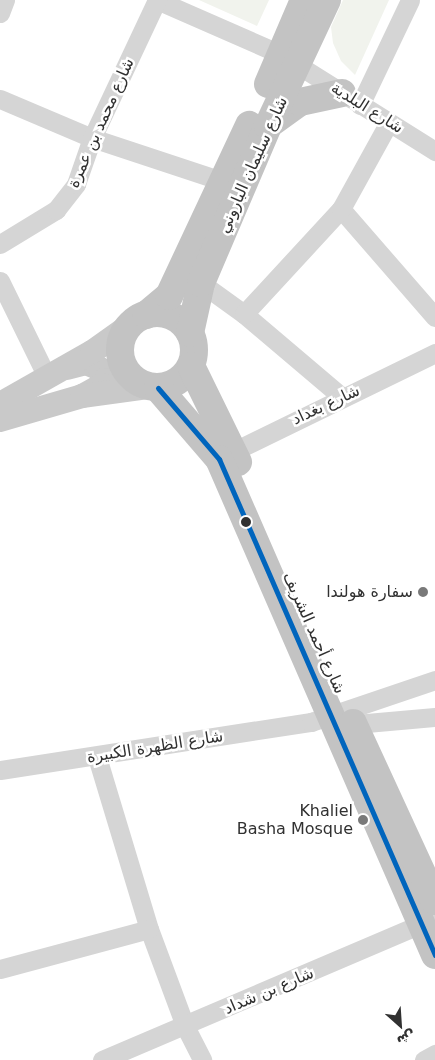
<!DOCTYPE html>
<meta charset="utf-8">
<style>
body{margin:0}
#map{position:relative;width:435px;height:1060px;overflow:hidden;background:#fff;font-family:"DejaVu Sans","Noto Naskh Arabic",sans-serif}
div>[style]{position:absolute}
.green>*{inset:0;background:#f1f3ed}
.minor>*{height:19px;margin:-9.5px;padding:0 9.5px;transform-origin:9.5px;border-radius:9.5px;background:#d5d5d5}
.major>*{height:24px;margin:-12px;padding:0 12px;transform-origin:12px;border-radius:12px;background:#c9c9c9}
.highway>*{height:28px;margin:-14px;padding:0 14px;transform-origin:14px;border-radius:14px;background:#c3c3c3}
.highway>.ring{margin:-14px;padding:0;box-sizing:content-box;background:none;border:28px solid #c3c3c3;border-radius:50%}
.bus-1>*{height:5px;margin:-2.5px;padding:0 2.5px;transform-origin:2.5px;border-radius:2.5px;background:#0065bd}
.dots>*{width:14px;height:14px;translate:-50% -50%;box-sizing:border-box;border:2px solid #fff;border-radius:50%}
span{translate:-50% -50%;white-space:nowrap;text-align:center;line-height:1.15;-webkit-text-stroke:5px #fff;paint-order:stroke}
.street-label{font-size:16px;color:#313131}
.poi-label{font-size:16px;color:#313131}
.right{translate:-100% -50%;text-align:right}
.north{position:absolute;left:375px;top:1000px;width:50px;height:50px;-webkit-text-stroke:4px #fff;paint-order:stroke;rotate:154deg;font-size:14px;font-weight:700;line-height:20px;text-align:center;color:#313131}
.north::after{content:'';display:block;margin:auto;width:18px;height:22px;background:#313131;clip-path:polygon(50% 0,100% 100%,50% 72%,0 100%)}
</style>
<div id="map">
<div class="green">
<i style="clip-path:polygon(199px 0,269px 0,257px 26px)"></i>
<i style="clip-path:polygon(343px 0,389px 0,355px 75px,341px 61px,333px 43px,331px 27px)"></i>
</div>
<div class="minor">
<i style="left:157px;top:0;width:137px;rotate:23.7deg"></i>
<i style="left:282px;top:55px;width:181px;rotate:32.1deg"></i>
<i style="left:0;top:13px;width:14px;rotate:-69deg"></i>
<i style="left:0;top:99px;width:100px;rotate:23deg"></i>
<i style="left:92px;top:138px;width:137px;rotate:18.3deg"></i>
<i style="left:360px;top:105px;width:116px;rotate:-64.5deg"></i>
<i style="left:341px;top:209px;width:143px;rotate:49deg"></i>
<i style="left:0;top:244px;width:66px;rotate:-31.3deg"></i>
<i style="left:56px;top:210px;width:33px;rotate:-52deg"></i>
<i style="left:76px;top:184px;width:49px;rotate:-70.8deg"></i>
<i style="left:92px;top:138px;width:153px;rotate:-64.8deg"></i>
<i style="left:0;top:281px;width:107px;rotate:63.9deg"></i>
<i style="left:201px;top:283px;width:53px;rotate:35.8deg"></i>
<i style="left:244px;top:314px;width:128px;rotate:40.3deg"></i>
<i style="left:244px;top:314px;width:143px;rotate:-47.3deg"></i>
<i style="left:341px;top:209px;width:99px;rotate:-61.1deg"></i>
<i style="left:222px;top:457px;width:237px;rotate:-26deg"></i>
<i style="left:344px;top:725px;width:91px;rotate:-5deg"></i>
<i style="left:97px;top:757px;width:180px;rotate:73.2deg"></i>
<i style="left:149px;top:929px;width:103px;rotate:69.6deg"></i>
<i style="left:185px;top:1026px;width:38px;rotate:63deg"></i>
<i style="left:0;top:770px;width:315px;rotate:-8.8deg"></i>
<i style="left:311px;top:722px;width:131px;rotate:-18.7deg"></i>
<i style="left:0;top:969px;width:154px;rotate:-15deg"></i>
<i style="left:102px;top:1060px;width:362px;rotate:-23.1deg"></i>
<i style="left:424px;top:1060px;width:13px;rotate:-29deg"></i>
</div>
<div class="major">
<i style="left:67px;top:368px;width:20px;rotate:-15deg"></i>
<i style="left:86px;top:363px;width:15px;rotate:23deg"></i>
<i style="left:100px;top:369px;width:12px;rotate:70deg"></i>
<i style="left:104px;top:380px;width:5px;rotate:112deg"></i>
<i style="left:102px;top:385px;width:21px;rotate:151deg"></i>
<i style="left:0;top:404px;width:106px;rotate:-29.5deg"></i>
<i style="left:92px;top:352px;width:47px;rotate:-35.4deg"></i>
<i style="left:0;top:420px;width:85px;rotate:-16.3deg"></i>
<i style="left:82px;top:396px;width:68px;rotate:-7.7deg"></i>
</div>
<div class="highway">
<i style="left:268px;top:84px;width:91px;rotate:-66.8deg"></i>
<i style="left:271px;top:123px;width:36px;rotate:-36deg"></i>
<i style="left:300px;top:102px;width:43px;rotate:-12.1deg"></i>
<i class="ring" style="left:120px;top:313px;width:46px;height:46px"></i>
<i style="left:146px;top:315px;width:30px;rotate:-40deg"></i>
<i style="left:169px;top:296px;width:189px;rotate:-64.9deg"></i>
<i style="left:190px;top:333px;width:51px;rotate:-77.6deg"></i>
<i style="left:201px;top:283px;width:171px;rotate:-66.9deg"></i>
<i style="left:268px;top:126px;width:139px;rotate:-64.9deg"></i>
<i style="left:191px;top:366px;width:107px;rotate:63.9deg"></i>
<i style="left:158px;top:388px;width:94px;rotate:49.3deg"></i>
<i style="left:219px;top:459px;width:541px;rotate:66.47deg"></i>
<i style="left:353px;top:723px;width:196px;rotate:65.3deg"></i>
</div>
<div class="bus-1">
<i style="left:158px;top:388px;width:94px;rotate:49.3deg"></i>
<i style="left:219px;top:459px;width:541px;rotate:66.47deg"></i>
</div>
<div class="dots">
<i style="left:246px;top:522px;background:#313131"></i>
<i style="left:423px;top:592px;background:#797979"></i>
<i style="left:363px;top:820px;background:#797979"></i>
</div>
<div class="street-label">
<span style="left:367px;top:108px;rotate:32deg">شارع البلدية</span>
<span style="left:101px;top:123px;rotate:-66deg">شارع محمد بن عمرة</span>
<span style="left:253px;top:165px;rotate:-66deg">شارع سليمان الباروني</span>
<span style="left:326px;top:405px;rotate:-25deg">شارع بغداد</span>
<span style="left:314px;top:633px;rotate:66deg">شارع أحمد الشريف</span>
<span style="left:155px;top:747px;rotate:-9deg">شارع الظهرة الكبيرة</span>
<span style="left:269px;top:991px;rotate:-23deg">شارع بن شداد</span>
</div>
<div class="poi-label">
<span class="right" style="left:413px;top:592px">سفارة هولندا</span>
<span class="right" style="left:353px;top:820px">Khaliel<br>Basha Mosque</span>
</div>
<div class="north">ش</div>
</div>
